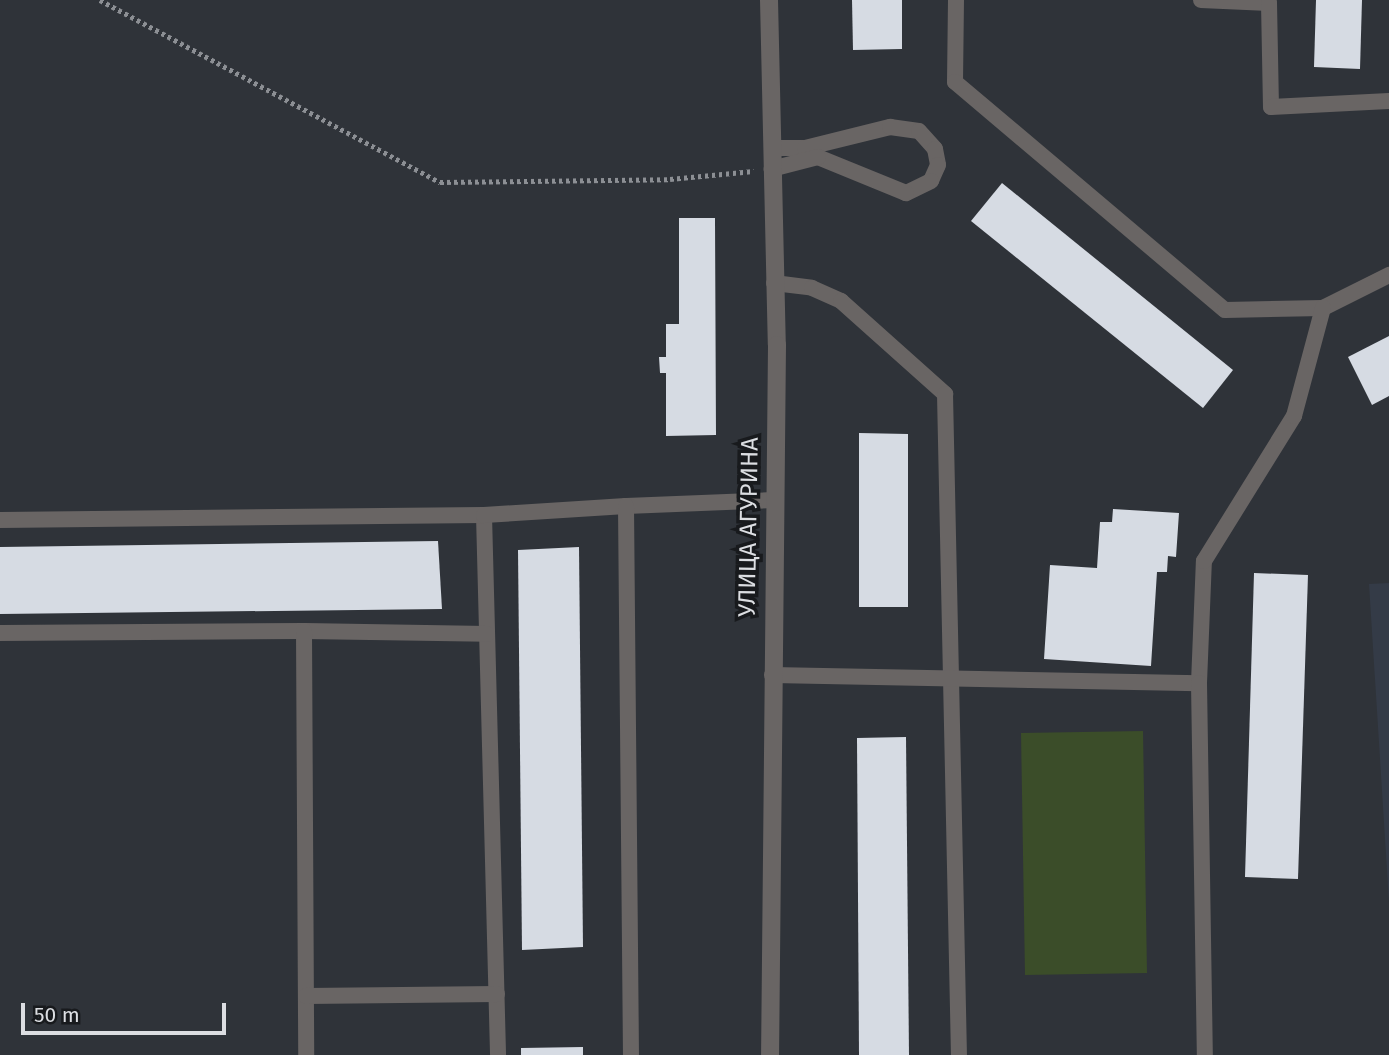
<!DOCTYPE html>
<meta charset="utf-8">
<style>
body{margin:0}
#map{position:relative;width:1389px;height:1055px;overflow:hidden;background:#2f3339;font-family:"Fira Sans",sans-serif}
div>[style]{position:absolute}
.built>*{inset:0;background:#343b47}
.green>*{inset:0;background:#3b4d29}
.building>*{inset:0;background:#d6dbe3}
.path>*{height:4.5px;margin-top:-2.25px;transform-origin:0;background:repeating-linear-gradient(90deg,#8c8f94 0 3.5px,transparent 0 7px)}
.lane>*{height:16px;margin:-8px;padding:0 8px;transform-origin:8px;border-radius:8px;background:#696564}
.street>*{height:18px;margin:-9px;padding:0 9px;transform-origin:9px;border-radius:9px;background:#696564}
span{translate:-50% -50%;white-space:nowrap;text-align:center;line-height:1.15;-webkit-text-stroke:7px #181a1d;paint-order:stroke}
.street-label{font-size:24px;color:#dcdee2}
.scale{position:absolute;left:21px;top:1003px;width:205px;height:32px;box-sizing:border-box;border:4px solid #dcdee2;border-top:0;padding-left:9px;font-size:21px;line-height:24px;white-space:nowrap;color:#dcdee2;-webkit-text-stroke:5px #181a1d;paint-order:stroke}
</style>
<div id="map">
<div class="built">
<i style="clip-path:polygon(1389px 583px,1389px 902px,1369px 584px)"></i>
</div>
<div class="green">
<i style="clip-path:polygon(1143px 731px,1147px 973px,1025px 975px,1021px 733px)"></i>
</div>
<div class="building">
<i style="clip-path:polygon(852px 0,902px 0,902px 49px,853px 50px)"></i>
<i style="clip-path:polygon(1316px 0,1362px 0,1360px 69px,1314px 67px)"></i>
<i style="clip-path:polygon(1002px 183px,1233px 370px,1203px 408px,971px 221px)"></i>
<i style="clip-path:polygon(679px 218px,715px 218px,716px 435px,666px 436px,666px 373px,660px 373px,659px 357px,666px 357px,666px 324px,679px 324px)"></i>
<i style="clip-path:polygon(1389px 336px,1389px 396px,1372px 405px,1348px 357px)"></i>
<i style="clip-path:polygon(859px 433px,908px 434px,908px 607px,859px 607px)"></i>
<i style="clip-path:polygon(1113px 509px,1179px 513px,1176px 557px,1168px 556px,1167px 572px,1157px 572px,1151px 666px,1044px 659px,1050px 565px,1097px 568px,1100px 522px,1112px 522px)"></i>
<i style="clip-path:polygon(438px 541px,442px 609px,0 614px,0 547px)"></i>
<i style="clip-path:polygon(579px 547px,583px 947px,522px 950px,518px 550px)"></i>
<i style="clip-path:polygon(1254px 573px,1308px 575px,1298px 879px,1245px 877px)"></i>
<i style="clip-path:polygon(906px 737px,909px 1055px,859px 1055px,857px 738px)"></i>
<i style="clip-path:polygon(583px 1047px,583px 1055px,521px 1055px,521px 1048px)"></i>
</div>
<div class="path">
<i style="left:100px;top:0;width:386px;rotate:28.2deg"></i>
<i style="left:440px;top:182px;width:230px;rotate:-0.7deg"></i>
<i style="left:670px;top:179px;width:84px;rotate:-5.4deg"></i>
</div>
<div class="lane">
<i style="left:956px;top:0;width:82px;rotate:90.7deg"></i>
<i style="left:955px;top:82px;width:353px;rotate:40.2deg"></i>
<i style="left:1225px;top:310px;width:98px;rotate:-1.2deg"></i>
<i style="left:1323px;top:308px;width:74px;rotate:-26.6deg"></i>
<i style="left:1201px;top:0;width:68px;rotate:2.5deg"></i>
<i style="left:1269px;top:3px;width:104px;rotate:88.9deg"></i>
<i style="left:1271px;top:107px;width:118px;rotate:-2.9deg"></i>
<i style="left:772px;top:148px;width:33px"></i>
<i style="left:805px;top:148px;width:88px;rotate:-13.9deg"></i>
<i style="left:890px;top:127px;width:29px;rotate:8deg"></i>
<i style="left:919px;top:131px;width:24px;rotate:48deg"></i>
<i style="left:935px;top:149px;width:16px;rotate:79deg"></i>
<i style="left:938px;top:165px;width:17px;rotate:114deg"></i>
<i style="left:931px;top:181px;width:28px;rotate:154deg"></i>
<i style="left:906px;top:193px;width:95px;rotate:-157.8deg"></i>
<i style="left:818px;top:157px;width:48px;rotate:165.4deg"></i>
<i style="left:774px;top:283px;width:38px;rotate:7deg"></i>
<i style="left:812px;top:288px;width:32px;rotate:24deg"></i>
<i style="left:841px;top:301px;width:140px;rotate:41.8deg"></i>
<i style="left:945px;top:394px;width:661px;rotate:88.79deg"></i>
<i style="left:626px;top:506px;width:147px;rotate:-2.3deg"></i>
<i style="left:484px;top:515px;width:540px;rotate:88.51deg"></i>
<i style="left:0;top:520px;width:484px;rotate:-0.6deg"></i>
<i style="left:484px;top:515px;width:142px;rotate:-3.6deg"></i>
<i style="left:626px;top:506px;width:549px;rotate:89.48deg"></i>
<i style="left:304px;top:631px;width:183px;rotate:0.9deg"></i>
<i style="left:0;top:633px;width:304px;rotate:-0.4deg"></i>
<i style="left:304px;top:631px;width:424px;rotate:89.7deg"></i>
<i style="left:772px;top:675px;width:427px;rotate:1.1deg"></i>
<i style="left:1199px;top:683px;width:122px;rotate:-87.7deg"></i>
<i style="left:1204px;top:561px;width:171px;rotate:-58.2deg"></i>
<i style="left:1294px;top:416px;width:112px;rotate:-75deg"></i>
<i style="left:1199px;top:683px;width:372px;rotate:89.1deg"></i>
<i style="left:306px;top:996px;width:191px;rotate:-0.6deg"></i>
</div>
<div class="street">
<i style="left:769px;top:0;width:345px;rotate:88.7deg"></i>
<i style="left:777px;top:345px;width:710px;rotate:90.56deg"></i>
</div>
<div class="street-label">
<span style="left:749px;top:527px;rotate:-89deg">УЛИЦА АГУРИНА</span>
</div>
<div class="scale">50 m</div>
</div>
